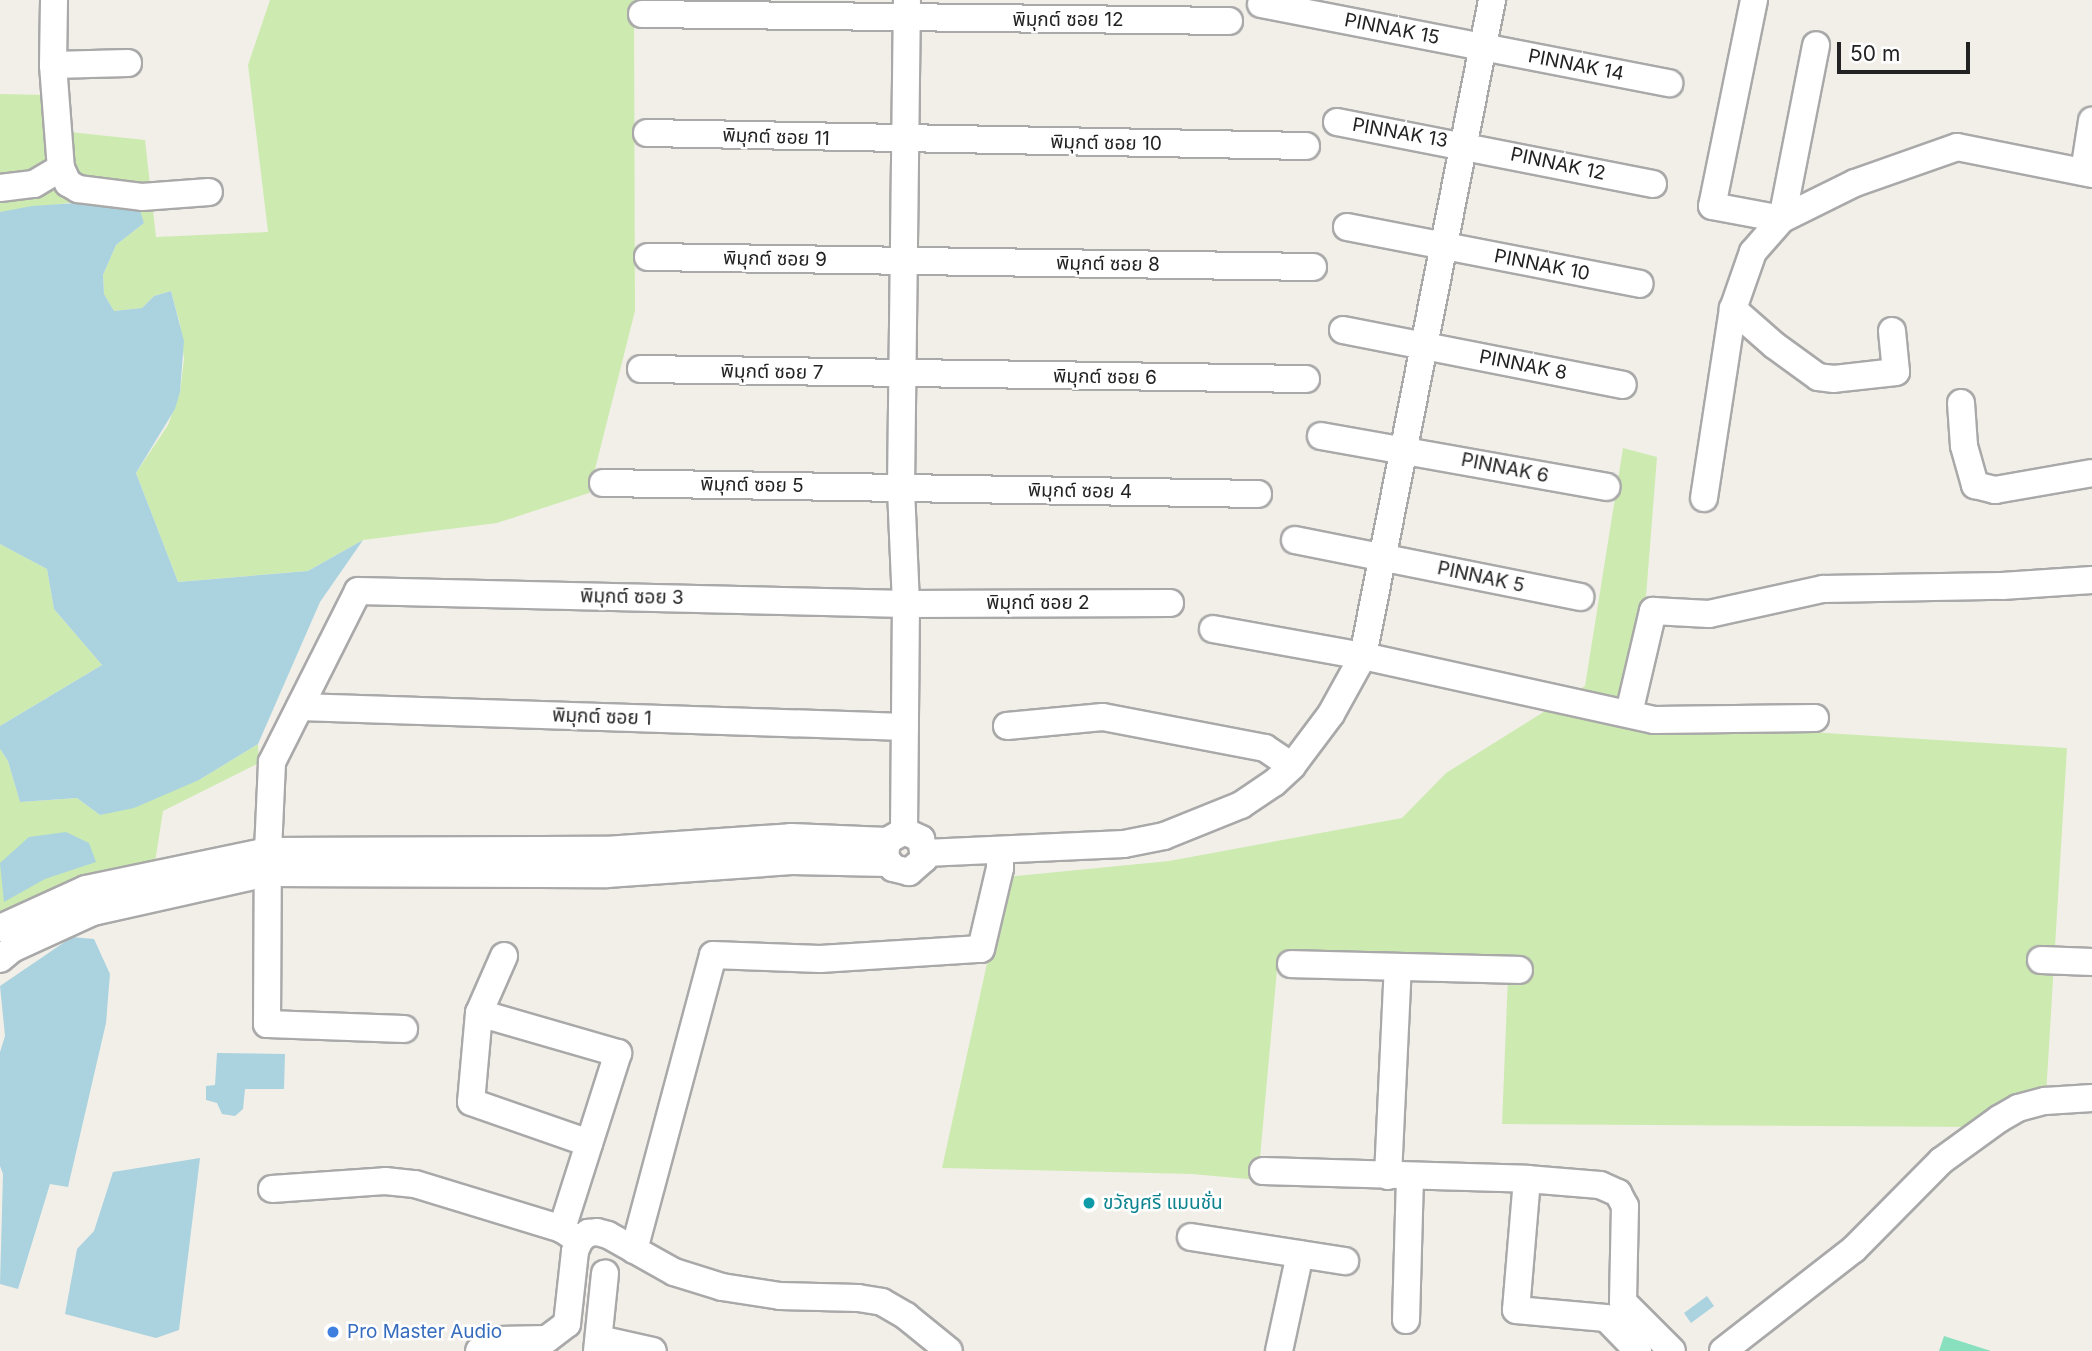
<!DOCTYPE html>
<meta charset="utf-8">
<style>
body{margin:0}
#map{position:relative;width:2092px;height:1351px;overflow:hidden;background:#f2efe9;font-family:Inter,"Noto Sans Thai",sans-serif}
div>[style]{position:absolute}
.grass>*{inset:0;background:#cdebb0}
.pitch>*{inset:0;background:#88e0be}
.water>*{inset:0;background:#aad3df}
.roads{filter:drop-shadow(2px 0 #a9a9a9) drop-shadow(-2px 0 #a9a9a9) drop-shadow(0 2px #a9a9a9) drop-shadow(0 -2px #a9a9a9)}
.minor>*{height:26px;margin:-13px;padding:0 13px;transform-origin:13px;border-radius:13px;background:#fff}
.dots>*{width:19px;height:19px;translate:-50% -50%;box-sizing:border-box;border:4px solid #fff;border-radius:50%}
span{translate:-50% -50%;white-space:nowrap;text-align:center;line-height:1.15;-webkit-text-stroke:5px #fff;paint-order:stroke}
.street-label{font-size:19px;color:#222}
.culture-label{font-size:19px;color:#0d838f}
.left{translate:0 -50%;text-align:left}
.shop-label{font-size:19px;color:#366cbe}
.scale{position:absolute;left:1837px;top:42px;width:133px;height:32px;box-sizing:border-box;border:4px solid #222;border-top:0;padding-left:9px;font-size:21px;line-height:24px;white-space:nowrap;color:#222;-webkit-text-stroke:5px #fff;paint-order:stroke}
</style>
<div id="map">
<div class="grass">
<i style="clip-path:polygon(270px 0,634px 0,635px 311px,589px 493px,497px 523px,363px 540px,308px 571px,178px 582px,136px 473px,168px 425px,180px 392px,184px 359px,180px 324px,171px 291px,154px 296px,142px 308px,114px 311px,104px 294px,103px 275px,116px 245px,144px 223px,105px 201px,68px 203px,0 212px,0 94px,48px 95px,51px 130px,145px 140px,156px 237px,268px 232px,248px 65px)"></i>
<i style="clip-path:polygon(1623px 448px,1657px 457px,1646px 597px,1619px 720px,2067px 748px,2046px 1096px,1979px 1127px,1502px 1124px,1508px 976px,1277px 970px,1258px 1180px,1192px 1174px,942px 1168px,1006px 877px,1169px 861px,1402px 818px,1446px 773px,1585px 686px)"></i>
<i style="clip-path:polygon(0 544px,47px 569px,54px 609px,102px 665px,0 726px)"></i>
<i style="clip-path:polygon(258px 744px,259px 763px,163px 811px,155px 862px,0 914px,0 749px,8px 761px,20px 802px,77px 798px,100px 815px,199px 780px)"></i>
</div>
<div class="pitch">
<i style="clip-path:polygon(1944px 1336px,1991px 1351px,1939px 1351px)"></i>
</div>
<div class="water">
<i style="clip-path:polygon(105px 201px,139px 207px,144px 223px,116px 245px,103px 275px,104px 294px,114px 311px,142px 308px,154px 296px,171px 291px,184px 341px,180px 392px,175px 409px,136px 473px,178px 582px,308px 571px,363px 540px,320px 602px,258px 744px,199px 780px,134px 808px,100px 815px,77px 798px,20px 802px,8px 761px,0 749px,0 726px,102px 665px,54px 609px,47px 569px,0 544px,0 212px,32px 206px)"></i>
<i style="clip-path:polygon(66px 832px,89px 843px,96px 862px,45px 879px,4px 902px,0 863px,29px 837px)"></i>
<i style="clip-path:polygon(72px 937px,94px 939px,110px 974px,106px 1023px,68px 1187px,50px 1184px,18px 1289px,0 1284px,3px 1174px,0 1166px,0 1052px,5px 1036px,0 986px)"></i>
<i style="clip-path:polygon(217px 1053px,285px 1054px,284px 1089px,245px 1089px,243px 1109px,235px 1116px,222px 1114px,217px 1103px,206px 1100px,206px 1086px,215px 1085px)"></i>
<i style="clip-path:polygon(200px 1158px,179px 1330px,156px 1338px,65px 1314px,77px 1249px,94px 1231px,113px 1172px)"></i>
<i style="clip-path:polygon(1707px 1296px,1714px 1306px,1691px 1323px,1684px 1313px)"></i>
</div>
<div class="roads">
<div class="minor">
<i style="left:1754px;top:0;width:210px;rotate:101.5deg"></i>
<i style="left:1712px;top:206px;width:71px;rotate:10.5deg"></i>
<i style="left:1782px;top:219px;width:177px;rotate:-78.9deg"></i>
<i style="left:1261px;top:4px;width:416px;rotate:11deg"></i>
<i style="left:642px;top:14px;width:587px;rotate:0.68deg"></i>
<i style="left:128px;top:63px;width:75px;rotate:178.5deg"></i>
<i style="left:53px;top:65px;width:103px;rotate:85.6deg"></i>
<i style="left:61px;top:168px;width:17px;rotate:65deg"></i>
<i style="left:68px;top:183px;width:12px;rotate:31deg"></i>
<i style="left:78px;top:189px;width:64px;rotate:7.1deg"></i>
<i style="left:142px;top:197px;width:67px;rotate:-4.3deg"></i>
<i style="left:53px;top:65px;width:65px;rotate:-89.1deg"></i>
<i style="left:1337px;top:122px;width:322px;rotate:11.1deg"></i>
<i style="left:647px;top:133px;width:659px;rotate:1.13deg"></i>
<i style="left:2084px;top:172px;width:52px;rotate:-81.1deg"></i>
<i style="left:0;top:188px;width:34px;rotate:-7deg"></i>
<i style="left:34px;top:184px;width:31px;rotate:-31deg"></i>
<i style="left:1347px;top:227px;width:298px;rotate:11deg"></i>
<i style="left:648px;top:257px;width:665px;rotate:0.86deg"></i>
<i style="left:1343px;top:330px;width:285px;rotate:11.1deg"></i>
<i style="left:1892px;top:331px;width:41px;rotate:84.4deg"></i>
<i style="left:1896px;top:372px;width:62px;rotate:173.6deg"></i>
<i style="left:1834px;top:379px;width:16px;rotate:-173deg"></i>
<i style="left:1818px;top:377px;width:54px;rotate:-144deg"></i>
<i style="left:1774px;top:345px;width:55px;rotate:-138.7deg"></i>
<i style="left:1733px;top:309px;width:60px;rotate:-70.7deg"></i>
<i style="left:1753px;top:252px;width:44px;rotate:-48.7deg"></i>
<i style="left:1782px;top:219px;width:81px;rotate:-26.3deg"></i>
<i style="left:1855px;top:183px;width:108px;rotate:-19.4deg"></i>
<i style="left:1957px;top:147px;width:138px;rotate:11.3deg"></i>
<i style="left:641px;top:369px;width:665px;rotate:0.86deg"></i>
<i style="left:1961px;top:403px;width:43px;rotate:86deg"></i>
<i style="left:1964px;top:446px;width:41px;rotate:74.2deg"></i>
<i style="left:1975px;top:485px;width:21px;rotate:14deg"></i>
<i style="left:1995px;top:490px;width:98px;rotate:-9.9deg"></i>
<i style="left:1321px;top:436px;width:290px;rotate:10.1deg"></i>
<i style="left:603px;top:483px;width:655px;rotate:0.96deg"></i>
<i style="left:1704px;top:498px;width:191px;rotate:-81.3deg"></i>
<i style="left:1295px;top:540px;width:291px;rotate:11.3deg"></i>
<i style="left:1213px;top:629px;width:152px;rotate:10.2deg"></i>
<i style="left:1363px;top:656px;width:298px;rotate:12.4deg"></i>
<i style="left:1654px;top:720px;width:161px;rotate:-0.7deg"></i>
<i style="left:300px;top:707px;width:605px;rotate:1.89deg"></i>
<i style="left:1629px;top:713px;width:105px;rotate:-76.8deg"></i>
<i style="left:1653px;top:611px;width:56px;rotate:3.1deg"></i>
<i style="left:1709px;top:614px;width:117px;rotate:-12.4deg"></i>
<i style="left:1823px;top:589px;width:179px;rotate:-1deg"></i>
<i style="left:2002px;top:586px;width:90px;rotate:-3.8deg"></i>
<i style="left:1007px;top:726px;width:96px;rotate:-5.4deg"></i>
<i style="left:1103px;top:717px;width:165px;rotate:10.8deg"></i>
<i style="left:1265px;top:748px;width:32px;rotate:34deg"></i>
<i style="left:904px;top:831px;width:227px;rotate:-89.5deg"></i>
<i style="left:906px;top:604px;width:116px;rotate:-92.5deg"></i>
<i style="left:901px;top:488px;width:488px;rotate:-89.3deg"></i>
<i style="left:925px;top:853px;width:199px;rotate:-2.6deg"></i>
<i style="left:1124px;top:844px;width:41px;rotate:-11.3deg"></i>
<i style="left:1164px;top:836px;width:83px;rotate:-21.9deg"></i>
<i style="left:1241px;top:805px;width:40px;rotate:-34deg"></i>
<i style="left:1274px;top:783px;width:25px;rotate:-43deg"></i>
<i style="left:1292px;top:766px;width:65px;rotate:-53.1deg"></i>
<i style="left:1331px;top:714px;width:66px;rotate:-61.1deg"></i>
<i style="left:1363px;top:656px;width:669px;rotate:-78.87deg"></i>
<i style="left:0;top:928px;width:94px;rotate:-24.4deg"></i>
<i style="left:86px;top:889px;width:186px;rotate:-11.8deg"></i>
<i style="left:268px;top:851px;width:338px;rotate:-0.2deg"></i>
<i style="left:606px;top:850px;width:185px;rotate:-4deg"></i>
<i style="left:791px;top:837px;width:96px;rotate:2.4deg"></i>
<i style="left:887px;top:841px;width:20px;rotate:-30deg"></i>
<i style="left:904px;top:831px;width:19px;rotate:25deg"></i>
<i style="left:921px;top:839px;width:20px;rotate:81deg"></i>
<i style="left:924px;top:859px;width:20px;rotate:139deg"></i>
<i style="left:909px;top:872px;width:16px;rotate:-166deg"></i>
<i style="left:893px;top:868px;width:14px;rotate:-126deg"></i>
<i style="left:885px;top:857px;width:16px;rotate:-83deg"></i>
<i style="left:504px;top:956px;width:62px;rotate:113.7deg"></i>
<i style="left:479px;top:1013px;width:89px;rotate:95.1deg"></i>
<i style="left:471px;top:1102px;width:125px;rotate:19.2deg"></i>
<i style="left:0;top:959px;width:16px;rotate:-40deg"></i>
<i style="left:12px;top:949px;width:89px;rotate:-24.6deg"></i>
<i style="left:93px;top:912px;width:179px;rotate:-12.6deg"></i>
<i style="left:268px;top:873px;width:339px;rotate:0.2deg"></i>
<i style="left:607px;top:874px;width:185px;rotate:-4deg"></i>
<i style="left:792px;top:861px;width:96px;rotate:1.2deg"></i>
<i style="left:2041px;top:960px;width:51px;rotate:2.2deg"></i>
<i style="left:1291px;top:964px;width:228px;rotate:1.5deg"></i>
<i style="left:479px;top:1013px;width:145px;rotate:16.1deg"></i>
<i style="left:618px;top:1053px;width:185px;rotate:107.7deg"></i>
<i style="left:404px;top:1029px;width:137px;rotate:-177.9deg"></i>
<i style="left:267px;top:1024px;width:173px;rotate:-89.7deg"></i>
<i style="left:268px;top:851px;width:89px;rotate:-87.4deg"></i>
<i style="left:272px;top:762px;width:191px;rotate:-63.3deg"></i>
<i style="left:358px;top:591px;width:548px;rotate:1.36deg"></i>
<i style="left:906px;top:604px;width:264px;rotate:-0.2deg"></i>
<i style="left:1263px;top:1171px;width:264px;rotate:1.7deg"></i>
<i style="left:1527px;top:1179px;width:73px;rotate:4.7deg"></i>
<i style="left:1600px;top:1185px;width:20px;rotate:24deg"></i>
<i style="left:1618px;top:1193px;width:15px;rotate:62deg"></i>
<i style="left:1625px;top:1206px;width:96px;rotate:91.2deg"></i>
<i style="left:1623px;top:1302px;width:69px;rotate:45deg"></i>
<i style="left:1388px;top:1176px;width:209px;rotate:-87.3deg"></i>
<i style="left:1527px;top:1179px;width:131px;rotate:94.8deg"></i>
<i style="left:1516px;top:1310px;width:90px;rotate:5.1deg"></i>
<i style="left:1606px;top:1318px;width:46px;rotate:45.9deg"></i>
<i style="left:272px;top:1189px;width:113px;rotate:-4deg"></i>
<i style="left:385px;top:1181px;width:30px;rotate:6deg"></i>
<i style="left:415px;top:1184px;width:154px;rotate:17deg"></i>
<i style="left:562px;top:1229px;width:16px;rotate:35deg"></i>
<i style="left:1191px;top:1237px;width:156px;rotate:8.9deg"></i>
<i style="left:634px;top:1250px;width:305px;rotate:-75deg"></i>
<i style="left:713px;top:955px;width:107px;rotate:2.1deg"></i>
<i style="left:820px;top:959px;width:161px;rotate:-3.6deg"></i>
<i style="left:981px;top:949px;width:83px;rotate:-76.8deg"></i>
<i style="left:1000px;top:868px;width:18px;rotate:-90deg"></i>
<i style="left:1406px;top:1320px;width:144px;rotate:-88.4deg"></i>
<i style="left:599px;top:1339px;width:55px;rotate:12.5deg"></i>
<i style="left:479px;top:1351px;width:22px;rotate:-30deg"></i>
<i style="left:498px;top:1340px;width:49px;rotate:-1.2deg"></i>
<i style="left:547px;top:1339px;width:25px;rotate:-37deg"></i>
<i style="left:567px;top:1324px;width:73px;rotate:-83.7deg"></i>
<i style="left:575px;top:1251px;width:12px;rotate:-66deg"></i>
<i style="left:580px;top:1240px;width:11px;rotate:-41deg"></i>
<i style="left:588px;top:1233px;width:9px;rotate:-6deg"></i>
<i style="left:597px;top:1232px;width:11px;rotate:15deg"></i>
<i style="left:608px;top:1235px;width:76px;rotate:29.3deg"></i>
<i style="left:674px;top:1272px;width:50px;rotate:17.4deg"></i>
<i style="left:722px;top:1287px;width:59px;rotate:8.8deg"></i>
<i style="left:780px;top:1296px;width:78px;rotate:1.5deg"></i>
<i style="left:858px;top:1298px;width:24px;rotate:9deg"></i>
<i style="left:882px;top:1302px;width:28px;rotate:30deg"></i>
<i style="left:906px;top:1316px;width:55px;rotate:39.1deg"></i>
<i style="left:597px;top:1351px;width:78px;rotate:-84.1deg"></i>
<i style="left:1279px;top:1351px;width:99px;rotate:-77.8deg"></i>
<i style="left:1723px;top:1351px;width:166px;rotate:-37.9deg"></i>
<i style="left:1854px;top:1249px;width:124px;rotate:-45.3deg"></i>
<i style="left:1941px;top:1161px;width:72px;rotate:-35.9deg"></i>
<i style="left:1999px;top:1119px;width:22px;rotate:-30deg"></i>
<i style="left:2018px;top:1108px;width:28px;rotate:-15deg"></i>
<i style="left:2045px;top:1101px;width:47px;rotate:-3.7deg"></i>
</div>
</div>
<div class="dots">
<i style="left:1089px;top:1203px;background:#0f9aa8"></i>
<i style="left:333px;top:1332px;background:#3f7fe0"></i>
</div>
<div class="street-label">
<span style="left:1068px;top:20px">พิมุกต์ ซอย 12</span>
<span style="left:1392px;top:29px;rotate:11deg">PINNAK 15</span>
<span style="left:1576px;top:65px;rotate:11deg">PINNAK 14</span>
<span style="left:1400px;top:133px;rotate:10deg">PINNAK 13</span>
<span style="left:776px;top:137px;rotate:2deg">พิมุกต์ ซอย 11</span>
<span style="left:1106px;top:143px;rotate:1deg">พิมุกต์ ซอย 10</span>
<span style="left:1558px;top:164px;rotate:12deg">PINNAK 12</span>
<span style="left:775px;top:259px;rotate:1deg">พิมุกต์ ซอย 9</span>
<span style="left:1108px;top:264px;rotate:1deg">พิมุกต์ ซอย 8</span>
<span style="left:1542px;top:265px;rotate:11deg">PINNAK 10</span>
<span style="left:1523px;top:365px;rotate:11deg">PINNAK 8</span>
<span style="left:772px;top:372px;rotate:1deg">พิมุกต์ ซอย 7</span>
<span style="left:1105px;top:377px;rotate:1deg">พิมุกต์ ซอย 6</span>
<span style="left:1505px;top:468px;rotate:11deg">PINNAK 6</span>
<span style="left:752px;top:485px;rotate:1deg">พิมุกต์ ซอย 5</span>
<span style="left:1080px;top:491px;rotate:1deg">พิมุกต์ ซอย 4</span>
<span style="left:1481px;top:577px;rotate:12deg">PINNAK 5</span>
<span style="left:632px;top:597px;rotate:1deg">พิมุกต์ ซอย 3</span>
<span style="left:1038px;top:603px">พิมุกต์ ซอย 2</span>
<span style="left:602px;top:717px;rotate:2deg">พิมุกต์ ซอย 1</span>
</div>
<div class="culture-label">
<span class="left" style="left:1103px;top:1203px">ขวัญศรี แมนชั่น</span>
</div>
<div class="shop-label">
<span class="left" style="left:347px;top:1332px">Pro Master Audio</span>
</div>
<div class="scale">50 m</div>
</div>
